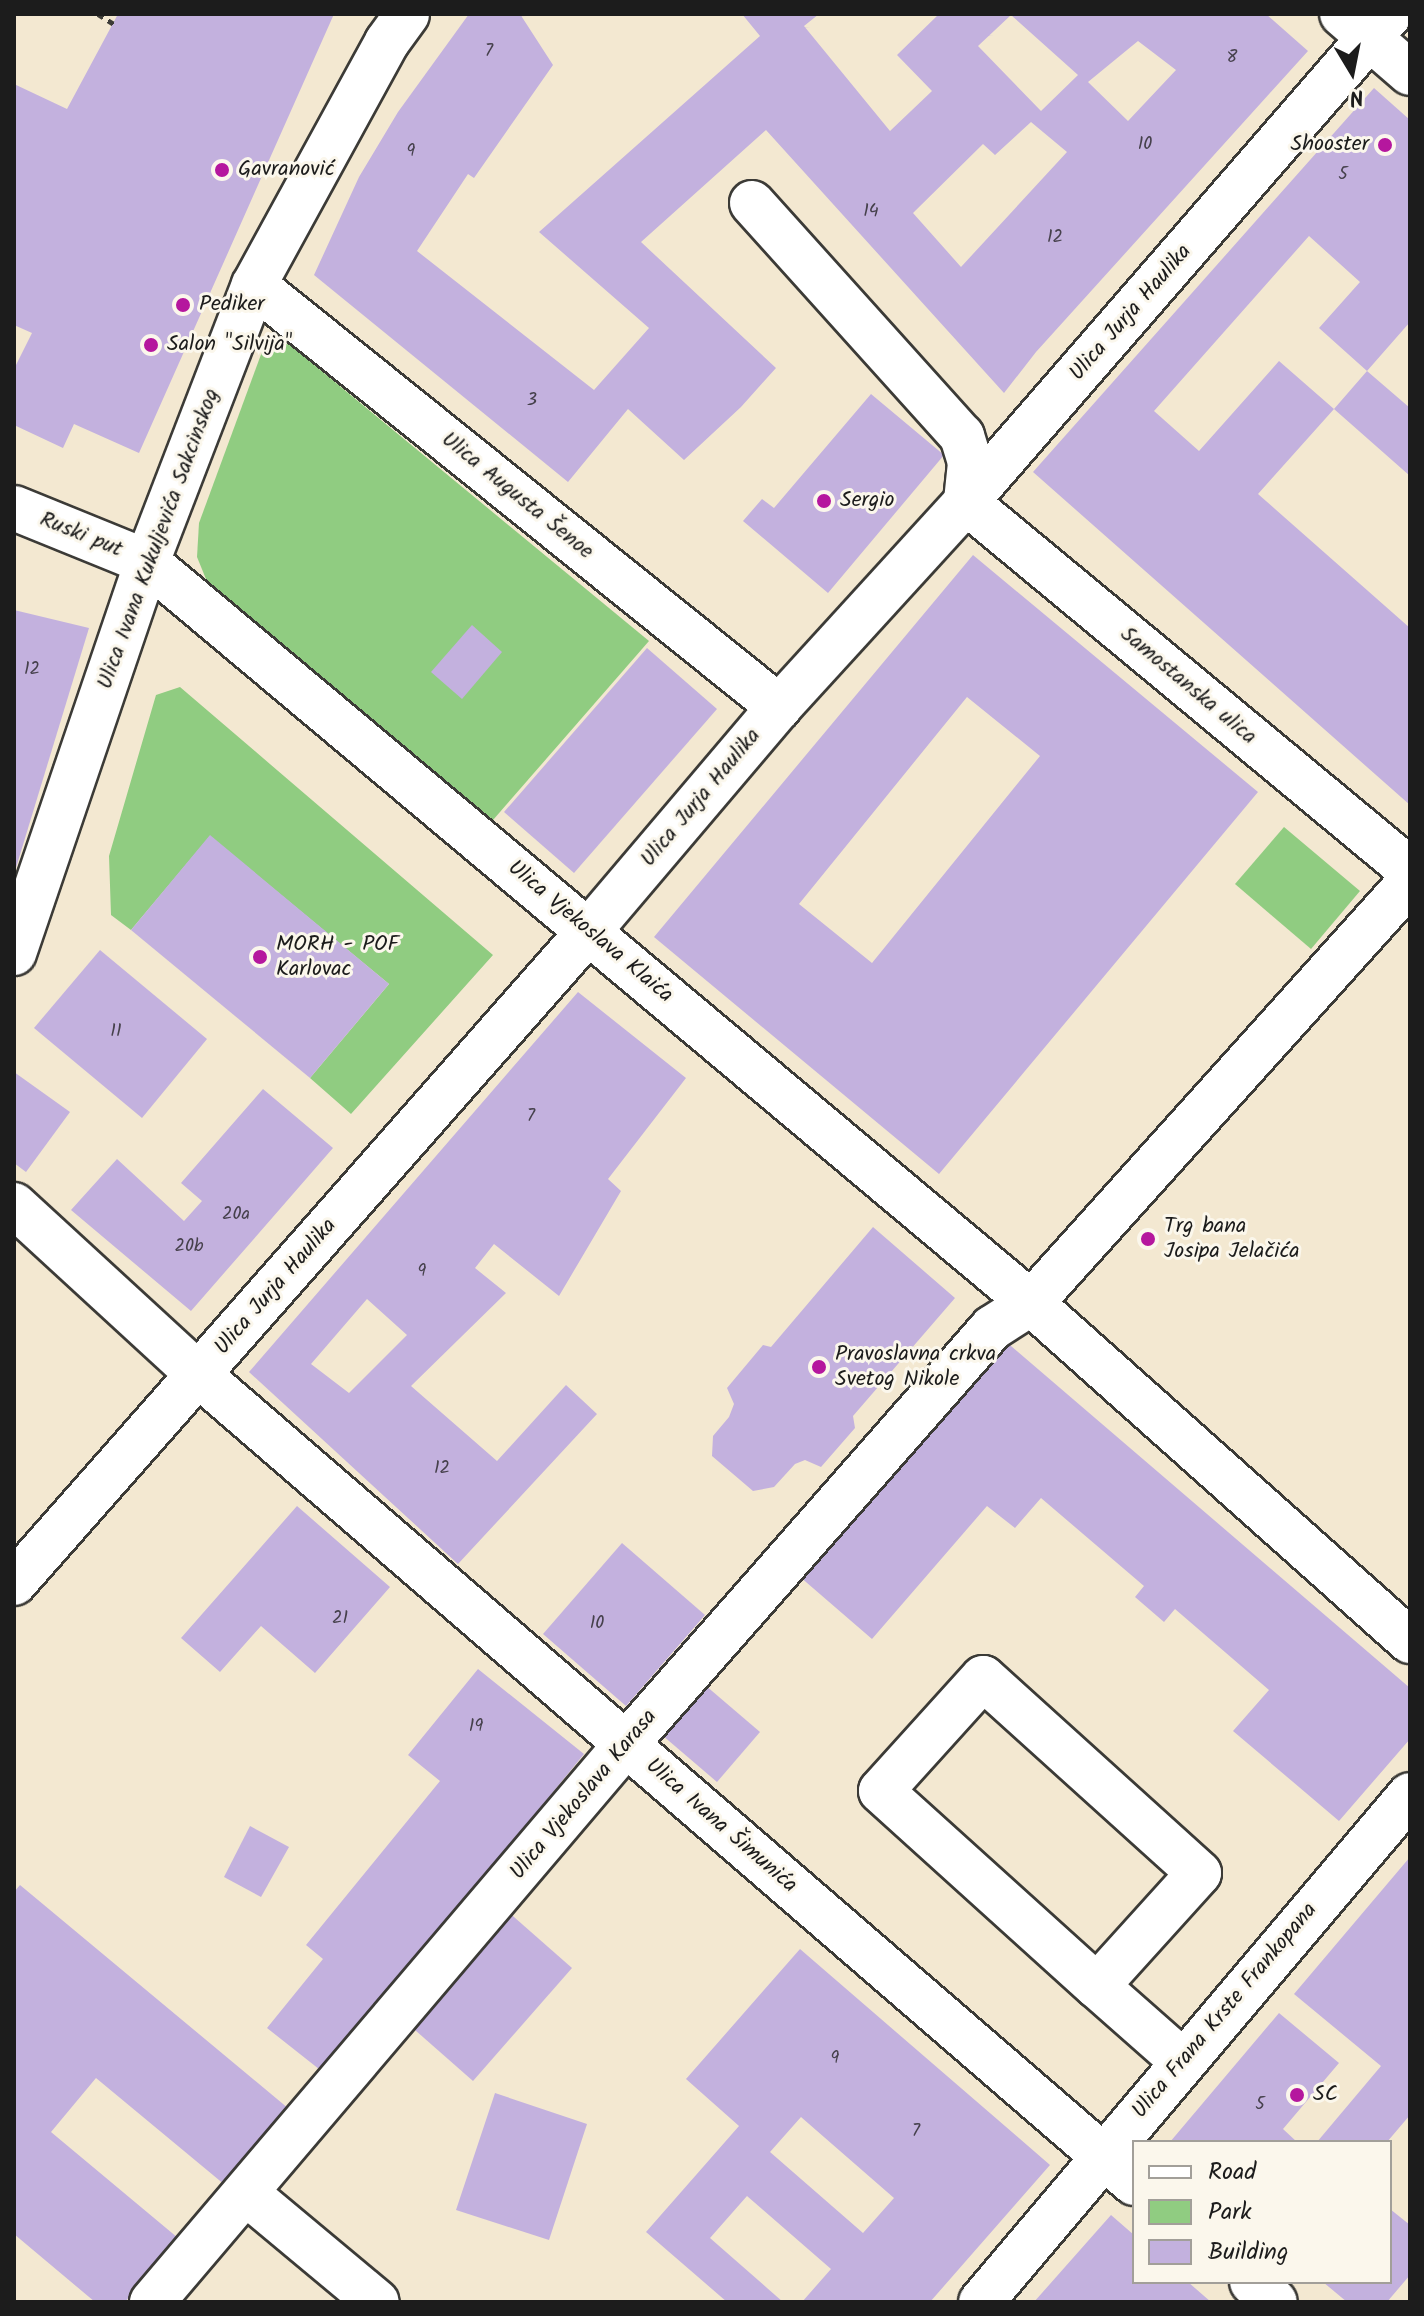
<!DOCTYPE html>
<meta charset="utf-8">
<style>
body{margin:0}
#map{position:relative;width:1424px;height:2316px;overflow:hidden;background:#f3e8d1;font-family:Kalam,sans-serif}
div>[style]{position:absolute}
.green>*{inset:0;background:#90cc81}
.building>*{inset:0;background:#c3b1de}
.path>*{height:5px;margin-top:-2.5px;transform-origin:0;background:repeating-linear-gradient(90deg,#3c3b37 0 6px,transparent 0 12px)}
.roads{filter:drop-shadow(2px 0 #3c3b37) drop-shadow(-2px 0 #3c3b37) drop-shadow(0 2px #3c3b37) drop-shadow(0 -2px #3c3b37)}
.minor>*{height:44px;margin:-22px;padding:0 22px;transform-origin:22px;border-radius:22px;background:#fff}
.dots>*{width:22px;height:22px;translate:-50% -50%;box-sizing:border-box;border:4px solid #fbf7ec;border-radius:50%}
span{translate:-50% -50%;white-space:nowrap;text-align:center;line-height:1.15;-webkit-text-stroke:6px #fbf7ec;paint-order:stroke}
.number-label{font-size:18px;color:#46414c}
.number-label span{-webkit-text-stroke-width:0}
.poi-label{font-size:22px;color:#1c1c1c}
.right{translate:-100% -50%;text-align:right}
.left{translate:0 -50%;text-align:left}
.street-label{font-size:22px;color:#1c1c1c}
.frame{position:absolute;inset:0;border:16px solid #1c1c1c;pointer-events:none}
.legend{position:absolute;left:1132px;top:2140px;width:260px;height:144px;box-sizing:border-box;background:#fbf7ec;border:2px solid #a29f99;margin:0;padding:10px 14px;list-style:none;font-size:24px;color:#1c1c1c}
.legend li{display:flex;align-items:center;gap:16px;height:40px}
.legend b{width:40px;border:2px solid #a29f99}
.north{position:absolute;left:1312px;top:32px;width:80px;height:80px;-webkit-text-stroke:6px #fbf7ec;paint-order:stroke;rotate:170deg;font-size:22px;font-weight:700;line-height:32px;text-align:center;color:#1c1c1c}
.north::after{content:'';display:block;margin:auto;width:28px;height:36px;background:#1c1c1c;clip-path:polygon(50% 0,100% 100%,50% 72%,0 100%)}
</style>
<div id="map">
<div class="green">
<i style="clip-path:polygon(275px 340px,290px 345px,649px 641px,493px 820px,208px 584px,197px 557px,199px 523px,263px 349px)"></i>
<i style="clip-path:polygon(180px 687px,493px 955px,351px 1114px,310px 1078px,389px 984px,210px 836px,131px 930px,111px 915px,109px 856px,156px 695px)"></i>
<i style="clip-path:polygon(1284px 827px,1360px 891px,1311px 949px,1235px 884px)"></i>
</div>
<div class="building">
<i style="clip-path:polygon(118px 14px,334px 14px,139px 453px,74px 424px,63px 448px,14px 425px,14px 369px,32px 333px,14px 325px,14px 84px,67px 109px)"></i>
<i style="clip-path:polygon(evenodd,469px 14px,520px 14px,553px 65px,474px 178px,468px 174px,417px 251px,594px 390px,649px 328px,539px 232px,760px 36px,742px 14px,819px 14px,804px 26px,890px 131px,932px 91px,897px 55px,939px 14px,1266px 14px,1308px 51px,1036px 352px,1004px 393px,766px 130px,641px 242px,776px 368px,741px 407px,684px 460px,628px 409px,568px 482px,314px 275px,359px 177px,398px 112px,469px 14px,1011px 15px,1078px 75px,1041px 111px,978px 46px,1011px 15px,469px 14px,1138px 41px,1176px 70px,1128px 121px,1088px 82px,1138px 41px,469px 14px,1031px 122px,1067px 152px,961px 267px,913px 213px,983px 144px,995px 155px,1031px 122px)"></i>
<i style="clip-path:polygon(1374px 88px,1410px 120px,1410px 322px,1367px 371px,1410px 408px,1410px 476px,1334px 409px,1367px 371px,1319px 328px,1360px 282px,1309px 236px,1154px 411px,1199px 451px,1279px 361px,1334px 409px,1258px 494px,1410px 628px,1410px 805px,1033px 472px)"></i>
<i style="clip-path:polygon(871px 394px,944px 455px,828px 593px,743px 521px,762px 499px,774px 508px)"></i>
<i style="clip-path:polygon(evenodd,973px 555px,1258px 792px,939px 1174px,654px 937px,973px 555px,967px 697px,1040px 756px,872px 963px,799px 904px,967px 697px)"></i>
<i style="clip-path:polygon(14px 610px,89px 628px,15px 871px,14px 871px)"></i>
<i style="clip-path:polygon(472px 625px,502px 652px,462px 699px,431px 672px)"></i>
<i style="clip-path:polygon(647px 648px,717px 709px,574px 873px,504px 812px)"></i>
<i style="clip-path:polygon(210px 835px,389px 984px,310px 1078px,131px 930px)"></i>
<i style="clip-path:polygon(100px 950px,207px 1039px,142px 1118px,34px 1028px)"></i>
<i style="clip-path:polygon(evenodd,578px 992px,686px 1078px,608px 1179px,621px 1191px,559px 1296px,494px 1244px,475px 1268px,506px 1293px,411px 1386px,497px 1461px,566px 1385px,597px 1414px,458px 1564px,249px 1372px,578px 992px,367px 1299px,407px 1335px,349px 1393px,311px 1364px,367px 1299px)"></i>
<i style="clip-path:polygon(14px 1072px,70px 1112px,26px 1172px,14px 1163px)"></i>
<i style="clip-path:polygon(263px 1089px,333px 1148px,191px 1311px,71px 1210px,117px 1159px,184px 1221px,202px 1201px,181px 1183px)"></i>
<i style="clip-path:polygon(873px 1227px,955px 1298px,853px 1416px,855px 1428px,821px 1467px,805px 1460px,795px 1464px,774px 1487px,753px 1491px,712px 1456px,713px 1436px,729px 1417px,734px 1404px,727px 1388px,763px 1345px,771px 1347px)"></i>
<i style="clip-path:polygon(1004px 1340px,1410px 1688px,1410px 1739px,1339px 1821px,1233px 1731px,1269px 1690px,1175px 1609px,1164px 1622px,1135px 1597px,1144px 1586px,1041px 1498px,1015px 1528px,987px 1506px,872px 1639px,799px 1576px)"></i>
<i style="clip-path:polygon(297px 1506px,390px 1587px,315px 1673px,261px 1626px,220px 1672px,181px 1638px)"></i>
<i style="clip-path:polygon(622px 1543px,705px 1615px,626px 1706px,543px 1634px)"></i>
<i style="clip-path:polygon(478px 1669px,584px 1754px,324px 2073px,267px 2028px,323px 1959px,306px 1945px,440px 1781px,408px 1755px)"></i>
<i style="clip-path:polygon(705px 1685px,760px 1732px,717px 1782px,662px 1735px)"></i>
<i style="clip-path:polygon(250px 1826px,289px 1847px,261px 1897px,224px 1877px)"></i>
<i style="clip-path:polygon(1410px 1857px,1410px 2115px,1387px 2142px,1317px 2142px,1381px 2066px,1294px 1994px)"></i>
<i style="clip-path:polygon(20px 1885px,289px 2109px,225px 2185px,96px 2078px,51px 2132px,178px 2238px,125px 2302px,95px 2302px,14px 2234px,14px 1892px)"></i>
<i style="clip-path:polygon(506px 1910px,572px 1968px,473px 2081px,407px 2023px)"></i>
<i style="clip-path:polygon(evenodd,800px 1949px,1050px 2165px,930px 2302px,802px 2302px,831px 2269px,747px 2196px,710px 2238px,783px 2302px,727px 2302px,646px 2232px,739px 2126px,686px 2079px,800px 1949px,801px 2117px,894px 2198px,863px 2233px,770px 2152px,801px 2117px)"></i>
<i style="clip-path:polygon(1279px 2013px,1339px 2063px,1283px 2129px,1297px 2142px,1170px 2142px)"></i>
<i style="clip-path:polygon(495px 2093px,587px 2124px,549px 2240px,456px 2210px)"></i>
<i style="clip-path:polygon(1390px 2209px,1410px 2225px,1410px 2275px,1387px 2302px,1347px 2302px,1323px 2282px,1390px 2282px)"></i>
<i style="clip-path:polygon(1111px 2215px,1134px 2235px,1134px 2282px,1188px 2282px,1211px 2302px,1034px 2302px)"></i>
</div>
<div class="path">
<i style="left:98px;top:14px;width:19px;rotate:32deg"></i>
</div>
<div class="roads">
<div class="minor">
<i style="left:1342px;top:14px;width:90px;rotate:40.9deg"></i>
<i style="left:752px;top:203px;width:314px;rotate:48deg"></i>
<i style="left:962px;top:436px;width:28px;rotate:73deg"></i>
<i style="left:970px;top:463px;width:39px;rotate:96deg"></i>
<i style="left:254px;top:285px;width:674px;rotate:38.79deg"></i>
<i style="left:966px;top:502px;width:577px;rotate:39.65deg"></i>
<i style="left:14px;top:508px;width:144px;rotate:22.1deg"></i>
<i style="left:147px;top:562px;width:1153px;rotate:39.97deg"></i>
<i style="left:1031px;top:1303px;width:508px;rotate:41.73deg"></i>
<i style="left:14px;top:953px;width:413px;rotate:-71.2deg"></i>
<i style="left:147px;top:562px;width:297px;rotate:-68.9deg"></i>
<i style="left:254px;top:285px;width:277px;rotate:-61.3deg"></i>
<i style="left:387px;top:42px;width:34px;rotate:-54deg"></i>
<i style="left:14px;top:1205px;width:251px;rotate:42.6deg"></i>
<i style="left:199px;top:1375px;width:1236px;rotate:40.83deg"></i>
<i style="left:14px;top:1583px;width:869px;rotate:-48.59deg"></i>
<i style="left:589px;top:931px;width:294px;rotate:-49.7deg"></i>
<i style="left:779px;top:707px;width:277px;rotate:-47.6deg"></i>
<i style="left:966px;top:502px;width:646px;rotate:-49.01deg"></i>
<i style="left:1097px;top:1986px;width:152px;rotate:-47.9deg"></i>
<i style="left:1199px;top:1873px;width:291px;rotate:-137.9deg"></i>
<i style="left:983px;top:1678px;width:152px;rotate:132.1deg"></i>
<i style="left:881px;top:1791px;width:291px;rotate:42.1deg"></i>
<i style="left:1097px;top:1986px;width:113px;rotate:41.4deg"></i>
<i style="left:246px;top:2193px;width:170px;rotate:39.8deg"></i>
<i style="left:1252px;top:2282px;width:30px;rotate:41deg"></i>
<i style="left:152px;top:2302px;width:734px;rotate:-49.64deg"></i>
<i style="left:627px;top:1743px;width:553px;rotate:-48.67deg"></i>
<i style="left:992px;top:1328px;width:46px;rotate:-32.7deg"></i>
<i style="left:1031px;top:1303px;width:566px;rotate:-48.01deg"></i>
<i style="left:981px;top:2302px;width:664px;rotate:-49.76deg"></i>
</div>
</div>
<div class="dots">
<i style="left:1385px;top:145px;background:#b5179e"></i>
<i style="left:222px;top:170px;background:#b5179e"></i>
<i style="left:183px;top:305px;background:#b5179e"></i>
<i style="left:151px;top:345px;background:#b5179e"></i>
<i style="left:824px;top:501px;background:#b5179e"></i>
<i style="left:260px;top:957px;background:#b5179e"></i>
<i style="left:1148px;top:1239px;background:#b5179e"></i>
<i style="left:819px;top:1367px;background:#b5179e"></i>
<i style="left:1297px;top:2095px;background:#b5179e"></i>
</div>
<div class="number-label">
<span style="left:489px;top:52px">7</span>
<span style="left:1232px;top:58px">8</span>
<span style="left:1145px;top:145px">10</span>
<span style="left:411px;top:152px">9</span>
<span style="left:1343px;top:175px">5</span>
<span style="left:871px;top:212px">14</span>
<span style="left:1055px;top:238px">12</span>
<span style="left:532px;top:401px">3</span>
<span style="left:32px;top:670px">12</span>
<span style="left:116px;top:1032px">11</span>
<span style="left:531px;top:1117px">7</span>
<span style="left:236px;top:1215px">20a</span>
<span style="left:189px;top:1247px">20b</span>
<span style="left:422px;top:1272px">9</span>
<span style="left:442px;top:1469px">12</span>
<span style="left:340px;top:1619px">21</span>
<span style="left:597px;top:1624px">10</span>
<span style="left:476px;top:1727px">19</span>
<span style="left:835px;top:2059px">9</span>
<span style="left:1260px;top:2105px">5</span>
<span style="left:916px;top:2132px">7</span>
</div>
<div class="poi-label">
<span class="right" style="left:1369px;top:145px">Shooster</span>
<span class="left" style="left:238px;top:170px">Gavranović</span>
<span class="left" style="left:199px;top:305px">Pediker</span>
<span class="left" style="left:167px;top:345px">Salon "Silvija"</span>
<span class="left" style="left:840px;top:501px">Sergio</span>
<span class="left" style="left:276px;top:957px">MORH - POF<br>Karlovac</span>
<span class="left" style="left:1164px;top:1239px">Trg bana<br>Josipa Jelačića</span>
<span class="left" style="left:835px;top:1367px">Pravoslavna crkva<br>Svetog Nikole</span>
<span class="left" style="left:1313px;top:2095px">SC</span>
</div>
<div class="street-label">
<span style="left:1131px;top:313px;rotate:-49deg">Ulica Jurja Haulika</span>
<span style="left:517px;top:496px;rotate:39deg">Ulica Augusta Šenoe</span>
<span style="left:81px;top:535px;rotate:22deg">Ruski put</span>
<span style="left:159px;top:539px;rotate:-70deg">Ulica Ivana Kukuljevića Sakcinskog</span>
<span style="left:1188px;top:686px;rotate:40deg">Samostanska ulica</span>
<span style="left:701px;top:798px;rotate:-50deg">Ulica Jurja Haulika</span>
<span style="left:590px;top:932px;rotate:40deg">Ulica Vjekoslava Klaića</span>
<span style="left:276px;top:1287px;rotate:-49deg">Ulica Jurja Haulika</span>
<span style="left:584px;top:1795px;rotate:-50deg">Ulica Vjekoslava Karasa</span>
<span style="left:721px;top:1826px;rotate:41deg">Ulica Ivana Šimunića</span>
<span style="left:1225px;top:2011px;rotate:-50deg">Ulica Frana Krste Frankopana</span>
</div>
<div class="frame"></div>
<ul class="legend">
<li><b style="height:10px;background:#fff"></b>Road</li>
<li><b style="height:22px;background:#90cc81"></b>Park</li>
<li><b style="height:22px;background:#c3b1de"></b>Building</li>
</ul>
<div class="north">N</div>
</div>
